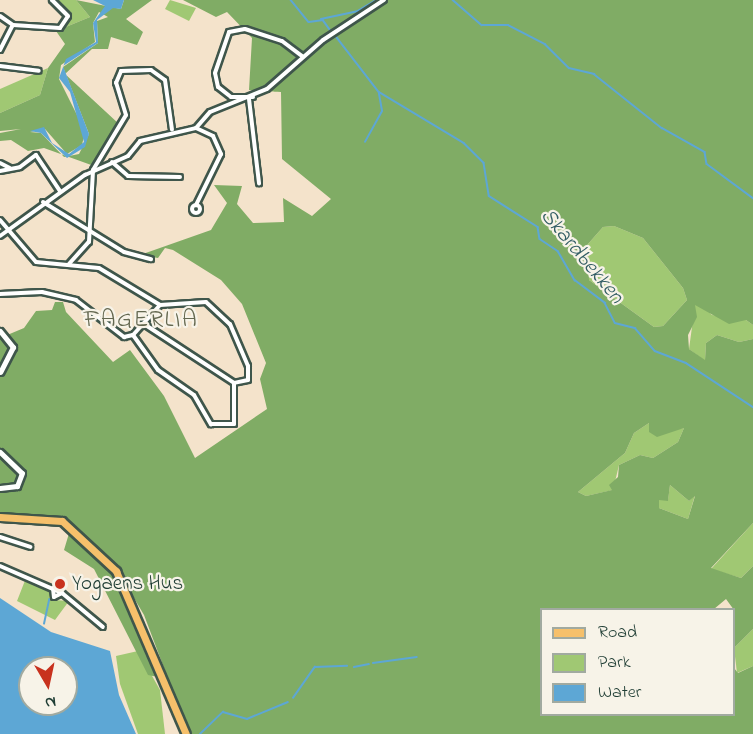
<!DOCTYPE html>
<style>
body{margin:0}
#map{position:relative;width:753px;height:734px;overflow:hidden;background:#f4e3cb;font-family:"Indie Flower",sans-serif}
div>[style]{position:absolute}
.green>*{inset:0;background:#a0c873}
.forest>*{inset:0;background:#80ac65}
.water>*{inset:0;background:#5da7d5}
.stream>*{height:1.5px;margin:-0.75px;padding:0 0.75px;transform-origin:0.75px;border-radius:0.75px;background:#5da7d5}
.roads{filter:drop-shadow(2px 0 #3f564b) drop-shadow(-2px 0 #3f564b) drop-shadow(0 2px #3f564b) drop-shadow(0 -2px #3f564b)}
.minor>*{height:4px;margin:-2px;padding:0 2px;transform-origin:2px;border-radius:2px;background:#fff}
.minor>.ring{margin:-2px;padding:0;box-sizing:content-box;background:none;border:4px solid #fff;border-radius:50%}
.tertiary>*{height:5px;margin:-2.5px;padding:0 2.5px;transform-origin:2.5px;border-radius:2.5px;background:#fff}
.primary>*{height:7px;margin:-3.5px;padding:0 3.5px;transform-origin:3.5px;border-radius:3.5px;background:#f6c06b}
.dots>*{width:16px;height:16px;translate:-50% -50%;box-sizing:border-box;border:3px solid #f7f3e8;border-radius:50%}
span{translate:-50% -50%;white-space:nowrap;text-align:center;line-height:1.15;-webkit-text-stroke:4.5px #f7f3e8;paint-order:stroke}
.poi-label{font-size:21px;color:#1f3d34}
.left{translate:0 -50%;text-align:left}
.water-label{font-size:22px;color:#325d64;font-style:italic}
.quarter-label{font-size:24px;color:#646850;letter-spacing:1.5px}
.legend{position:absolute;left:540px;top:608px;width:195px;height:108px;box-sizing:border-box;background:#f7f3e8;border:2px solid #a1aaa0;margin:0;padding:8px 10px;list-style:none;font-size:18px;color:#1f3d34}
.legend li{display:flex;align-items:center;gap:12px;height:30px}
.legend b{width:30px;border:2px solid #a1aaa0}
.north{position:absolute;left:18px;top:656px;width:60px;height:60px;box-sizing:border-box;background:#f7f3e8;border:2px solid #a1aaa0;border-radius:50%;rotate:171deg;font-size:16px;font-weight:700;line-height:24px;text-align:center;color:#1f3d34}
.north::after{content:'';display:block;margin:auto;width:21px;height:27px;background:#c8321e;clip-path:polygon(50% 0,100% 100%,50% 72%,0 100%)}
</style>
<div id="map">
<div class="green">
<i style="clip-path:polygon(55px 0,76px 0,90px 17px,56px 31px,67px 16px)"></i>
<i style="clip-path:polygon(170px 0,196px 8px,189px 21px,165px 9px)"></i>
<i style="clip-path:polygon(48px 68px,40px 95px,0 113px,0 89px)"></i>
<i style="clip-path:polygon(614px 226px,643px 238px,683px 288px,687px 300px,663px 326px,654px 327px,589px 280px,588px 244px,603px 227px)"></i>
<i style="clip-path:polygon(700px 304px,712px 315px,746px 320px,753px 325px,753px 339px,739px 342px,717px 335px,706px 343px,705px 361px,689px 349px,695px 305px)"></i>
<i style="clip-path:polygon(649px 423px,649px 432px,684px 428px,678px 442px,653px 458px,640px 455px,619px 465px,613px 490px,586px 496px,578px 492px,625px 453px,634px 433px)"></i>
<i style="clip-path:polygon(670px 485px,689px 501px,695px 495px,688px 519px,659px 508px,659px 499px,668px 500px)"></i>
<i style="clip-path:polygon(753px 523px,753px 566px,741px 578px,711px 569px)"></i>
<i style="clip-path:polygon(26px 578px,49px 589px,54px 600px,69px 601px,55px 620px,17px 601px)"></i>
<i style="clip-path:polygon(753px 629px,753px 666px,737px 673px,734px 648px)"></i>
<i style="clip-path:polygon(138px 651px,160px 690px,165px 734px,138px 734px,120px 684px,116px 656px)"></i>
</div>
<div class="forest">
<i style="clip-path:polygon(evenodd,76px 0,121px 9px,124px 0,152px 0,126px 19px,143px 32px,137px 45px,111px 37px,108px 49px,92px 49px,65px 74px,119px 124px,94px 166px,44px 148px,28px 151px,11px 140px,0 141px,0 133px,21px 129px,0 131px,0 113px,40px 95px,48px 68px,65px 44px,56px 31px,90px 17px,76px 0,99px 12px,108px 17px,97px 21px,98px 43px,63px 67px,89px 134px,79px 154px,64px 157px,41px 133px,30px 132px,45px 129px,67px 154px,82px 145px,85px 131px,59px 79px,61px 65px,95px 42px,93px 23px,99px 12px)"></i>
<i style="clip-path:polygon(evenodd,183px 0,753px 0,753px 325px,746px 320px,729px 324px,695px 305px,697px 317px,688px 335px,689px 349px,705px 360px,706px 343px,717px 335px,739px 342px,753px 339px,753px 523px,711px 568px,741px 578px,753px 566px,753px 629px,734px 648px,734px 610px,726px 599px,714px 609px,542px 610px,542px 714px,734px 714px,734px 668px,738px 673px,753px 666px,753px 734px,189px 734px,144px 615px,117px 569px,59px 517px,0 515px,0 338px,24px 328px,36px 311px,52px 310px,55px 302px,63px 302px,66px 312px,113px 362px,130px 350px,164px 396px,195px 458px,267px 409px,260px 379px,266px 363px,242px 304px,221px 280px,173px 250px,165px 248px,158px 258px,140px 255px,211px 230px,227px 203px,214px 185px,242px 186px,237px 204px,253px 223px,284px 222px,283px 198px,312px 216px,331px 199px,282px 159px,281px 92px,249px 90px,252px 38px,227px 12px,216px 17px,183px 0,614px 226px,643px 238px,683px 288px,687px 300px,663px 326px,654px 327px,589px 280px,588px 244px,603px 227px,614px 226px,183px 0,649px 423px,649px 432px,657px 437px,684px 428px,678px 442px,653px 458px,640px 455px,619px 465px,618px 477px,609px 485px,612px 490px,586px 496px,578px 492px,625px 453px,634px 433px,649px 423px,183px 0,670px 485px,689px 501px,695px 496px,688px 519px,659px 508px,659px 500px,668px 501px,670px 485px)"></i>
<i style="clip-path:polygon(70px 530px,114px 572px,137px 615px,158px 677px,148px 675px,94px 569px,64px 550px)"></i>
</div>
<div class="water">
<i style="clip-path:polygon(93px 0,124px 0,121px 9px,113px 8px,97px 20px,98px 43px,63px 66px,89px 134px,85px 147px,67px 158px,41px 133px,30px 131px,44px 127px,52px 143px,69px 154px,84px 142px,70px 92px,59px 78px,66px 59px,96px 42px,93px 23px,105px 6px)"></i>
<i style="clip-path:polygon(evenodd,0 598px,51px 632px,110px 651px,119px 695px,136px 734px,0 734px,0 598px,30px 668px,66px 668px,66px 704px,30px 704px,30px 668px)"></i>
</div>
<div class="stream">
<i style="left:291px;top:0;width:28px;rotate:51deg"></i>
<i style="left:309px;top:22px;width:14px;rotate:-8deg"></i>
<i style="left:323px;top:20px;width:14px;rotate:54deg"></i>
<i style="left:453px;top:0;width:38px;rotate:41deg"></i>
<i style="left:482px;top:25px;width:26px"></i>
<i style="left:508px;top:25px;width:42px;rotate:27.2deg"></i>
<i style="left:545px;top:44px;width:34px;rotate:45deg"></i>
<i style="left:569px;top:68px;width:26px;rotate:13deg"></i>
<i style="left:594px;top:74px;width:87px;rotate:38.5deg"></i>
<i style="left:662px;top:128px;width:49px;rotate:29.2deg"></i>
<i style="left:705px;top:152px;width:12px;rotate:81deg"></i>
<i style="left:707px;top:164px;width:57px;rotate:36.5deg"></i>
<i style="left:321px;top:19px;width:38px;rotate:-12deg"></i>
<i style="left:358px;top:11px;width:21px;rotate:-31deg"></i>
<i style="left:335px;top:35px;width:72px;rotate:52.3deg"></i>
<i style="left:379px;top:92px;width:99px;rotate:31deg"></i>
<i style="left:464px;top:143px;width:28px;rotate:45deg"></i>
<i style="left:484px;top:163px;width:33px;rotate:81deg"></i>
<i style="left:489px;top:196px;width:58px;rotate:32.3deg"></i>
<i style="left:538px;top:227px;width:12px;rotate:81deg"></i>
<i style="left:540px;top:239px;width:22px;rotate:34deg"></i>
<i style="left:558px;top:251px;width:34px;rotate:60deg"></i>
<i style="left:575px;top:280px;width:38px;rotate:37deg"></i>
<i style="left:605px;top:303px;width:22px;rotate:63deg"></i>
<i style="left:615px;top:323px;width:21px;rotate:14deg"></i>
<i style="left:635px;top:328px;width:30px;rotate:49deg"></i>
<i style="left:655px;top:351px;width:33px;rotate:21deg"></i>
<i style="left:686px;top:363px;width:80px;rotate:33.3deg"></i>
<i style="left:365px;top:142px;width:35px;rotate:-61deg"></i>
<i style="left:382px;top:111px;width:17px;rotate:-100deg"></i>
<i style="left:44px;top:624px;width:25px;rotate:-78deg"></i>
<i style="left:373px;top:663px;width:44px;rotate:-7.8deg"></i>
<i style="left:354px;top:667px;width:15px;rotate:-11deg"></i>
<i style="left:293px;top:698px;width:38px;rotate:-55deg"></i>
<i style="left:315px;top:667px;width:32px;rotate:-2deg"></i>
<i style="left:200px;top:734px;width:32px;rotate:-44deg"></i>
<i style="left:223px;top:712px;width:25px;rotate:16deg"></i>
<i style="left:247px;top:719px;width:44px;rotate:-22.5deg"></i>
</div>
<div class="roads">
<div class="minor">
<i style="left:0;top:16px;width:16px;rotate:35deg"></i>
<i style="left:13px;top:25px;width:47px;rotate:3.7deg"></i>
<i style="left:60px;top:28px;width:14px;rotate:-56deg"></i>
<i style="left:68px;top:16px;width:23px;rotate:-135deg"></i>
<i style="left:0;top:50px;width:28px;rotate:-63deg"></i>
<i style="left:0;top:66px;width:39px;rotate:7deg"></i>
<i style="left:253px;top:97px;width:22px;rotate:180deg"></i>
<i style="left:231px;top:97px;width:16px;rotate:-142deg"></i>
<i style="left:218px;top:87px;width:14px;rotate:-102deg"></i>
<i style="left:215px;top:73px;width:43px;rotate:-71.1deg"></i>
<i style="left:229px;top:32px;width:16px;rotate:-11deg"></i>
<i style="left:245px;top:29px;width:39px;rotate:18deg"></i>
<i style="left:282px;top:41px;width:26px;rotate:37deg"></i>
<i style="left:249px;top:99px;width:85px;rotate:83.2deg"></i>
<i style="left:196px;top:128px;width:19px;rotate:25deg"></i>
<i style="left:213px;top:136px;width:20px;rotate:66deg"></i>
<i style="left:221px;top:154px;width:57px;rotate:116.1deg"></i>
<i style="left:112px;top:162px;width:21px;rotate:41deg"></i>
<i style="left:128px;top:176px;width:52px;rotate:1.1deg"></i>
<i style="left:0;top:163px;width:11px;rotate:27deg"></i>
<i style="left:0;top:171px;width:20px;rotate:-11deg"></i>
<i style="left:20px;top:167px;width:20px;rotate:-37deg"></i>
<i style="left:36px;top:155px;width:43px;rotate:56.3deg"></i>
<i style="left:43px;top:202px;width:95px;rotate:31.7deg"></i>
<i style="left:124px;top:252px;width:28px;rotate:15deg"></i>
<i class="ring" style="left:192px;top:205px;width:4px;height:4px"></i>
<i style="left:0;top:220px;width:55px;rotate:49.4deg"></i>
<i style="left:36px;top:262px;width:63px;rotate:5.4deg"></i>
<i style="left:99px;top:268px;width:71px;rotate:31.2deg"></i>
<i style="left:0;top:236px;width:105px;rotate:-35.7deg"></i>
<i style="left:85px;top:175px;width:47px;rotate:-23.8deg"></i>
<i style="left:128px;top:156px;width:19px;rotate:-51deg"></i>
<i style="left:140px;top:141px;width:57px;rotate:-13.1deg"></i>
<i style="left:196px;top:128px;width:21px;rotate:-49deg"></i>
<i style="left:210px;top:112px;width:61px;rotate:-22deg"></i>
<i style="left:267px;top:89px;width:74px;rotate:-41.2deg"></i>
<i style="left:323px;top:40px;width:73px;rotate:-33.3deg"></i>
<i style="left:68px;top:265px;width:31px;rotate:-48deg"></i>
<i style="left:89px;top:242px;width:72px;rotate:-86.8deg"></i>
<i style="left:93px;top:170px;width:64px;rotate:-59deg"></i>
<i style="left:126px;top:115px;width:34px;rotate:-107deg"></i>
<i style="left:116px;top:83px;width:13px;rotate:-67deg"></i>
<i style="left:121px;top:71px;width:30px;rotate:-2deg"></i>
<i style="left:151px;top:70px;width:17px;rotate:36deg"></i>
<i style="left:165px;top:80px;width:50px;rotate:82deg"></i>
<i style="left:0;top:294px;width:42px;rotate:-2.7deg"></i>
<i style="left:42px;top:292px;width:35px;rotate:13deg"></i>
<i style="left:76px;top:300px;width:61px;rotate:37.6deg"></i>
<i style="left:124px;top:337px;width:9px;rotate:-13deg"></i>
<i style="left:133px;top:335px;width:40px;rotate:-48deg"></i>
<i style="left:160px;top:305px;width:46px;rotate:-3.7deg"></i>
<i style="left:206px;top:302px;width:33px;rotate:43deg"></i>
<i style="left:230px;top:324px;width:46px;rotate:66.8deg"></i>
<i style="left:248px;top:366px;width:14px;rotate:90deg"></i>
<i style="left:248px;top:380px;width:14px;rotate:168deg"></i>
<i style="left:144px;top:324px;width:108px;rotate:33.2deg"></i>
<i style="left:133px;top:335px;width:43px;rotate:54.5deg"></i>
<i style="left:158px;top:370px;width:44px;rotate:34.8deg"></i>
<i style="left:194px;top:395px;width:34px;rotate:60deg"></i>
<i style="left:211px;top:424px;width:23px"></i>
<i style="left:234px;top:424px;width:41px;rotate:-90deg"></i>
<i style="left:0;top:537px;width:32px;rotate:18deg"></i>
<i style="left:0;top:566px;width:68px;rotate:23.5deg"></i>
<i style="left:62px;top:593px;width:53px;rotate:39.7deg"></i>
<i style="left:53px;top:588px;width:9px;rotate:84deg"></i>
<i style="left:54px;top:597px;width:9px;rotate:-27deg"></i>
</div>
<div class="tertiary">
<i style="left:0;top:331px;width:21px;rotate:51deg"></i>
<i style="left:13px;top:347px;width:28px;rotate:117deg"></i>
<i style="left:0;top:452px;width:30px;rotate:44deg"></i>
<i style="left:22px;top:473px;width:14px;rotate:111deg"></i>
<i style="left:17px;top:486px;width:17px;rotate:173deg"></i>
</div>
<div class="primary">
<i style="left:0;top:517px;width:62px;rotate:3.7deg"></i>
<i style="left:62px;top:521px;width:74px;rotate:42.8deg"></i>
<i style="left:116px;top:571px;width:177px;rotate:66.8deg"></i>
</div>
</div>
<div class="dots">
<i style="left:60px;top:584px;background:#c8321e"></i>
</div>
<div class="poi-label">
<span class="left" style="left:72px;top:584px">Yogaens Hus</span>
</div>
<div class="water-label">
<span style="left:581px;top:257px;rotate:50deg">Skardbekken</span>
</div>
<div class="quarter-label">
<span style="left:141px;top:321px">FAGERLIA</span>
</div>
<ul class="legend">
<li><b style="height:8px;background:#f6c06b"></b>Road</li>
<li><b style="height:16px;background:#a0c873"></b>Park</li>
<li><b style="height:16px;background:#5da7d5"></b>Water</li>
</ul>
<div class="north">N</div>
</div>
